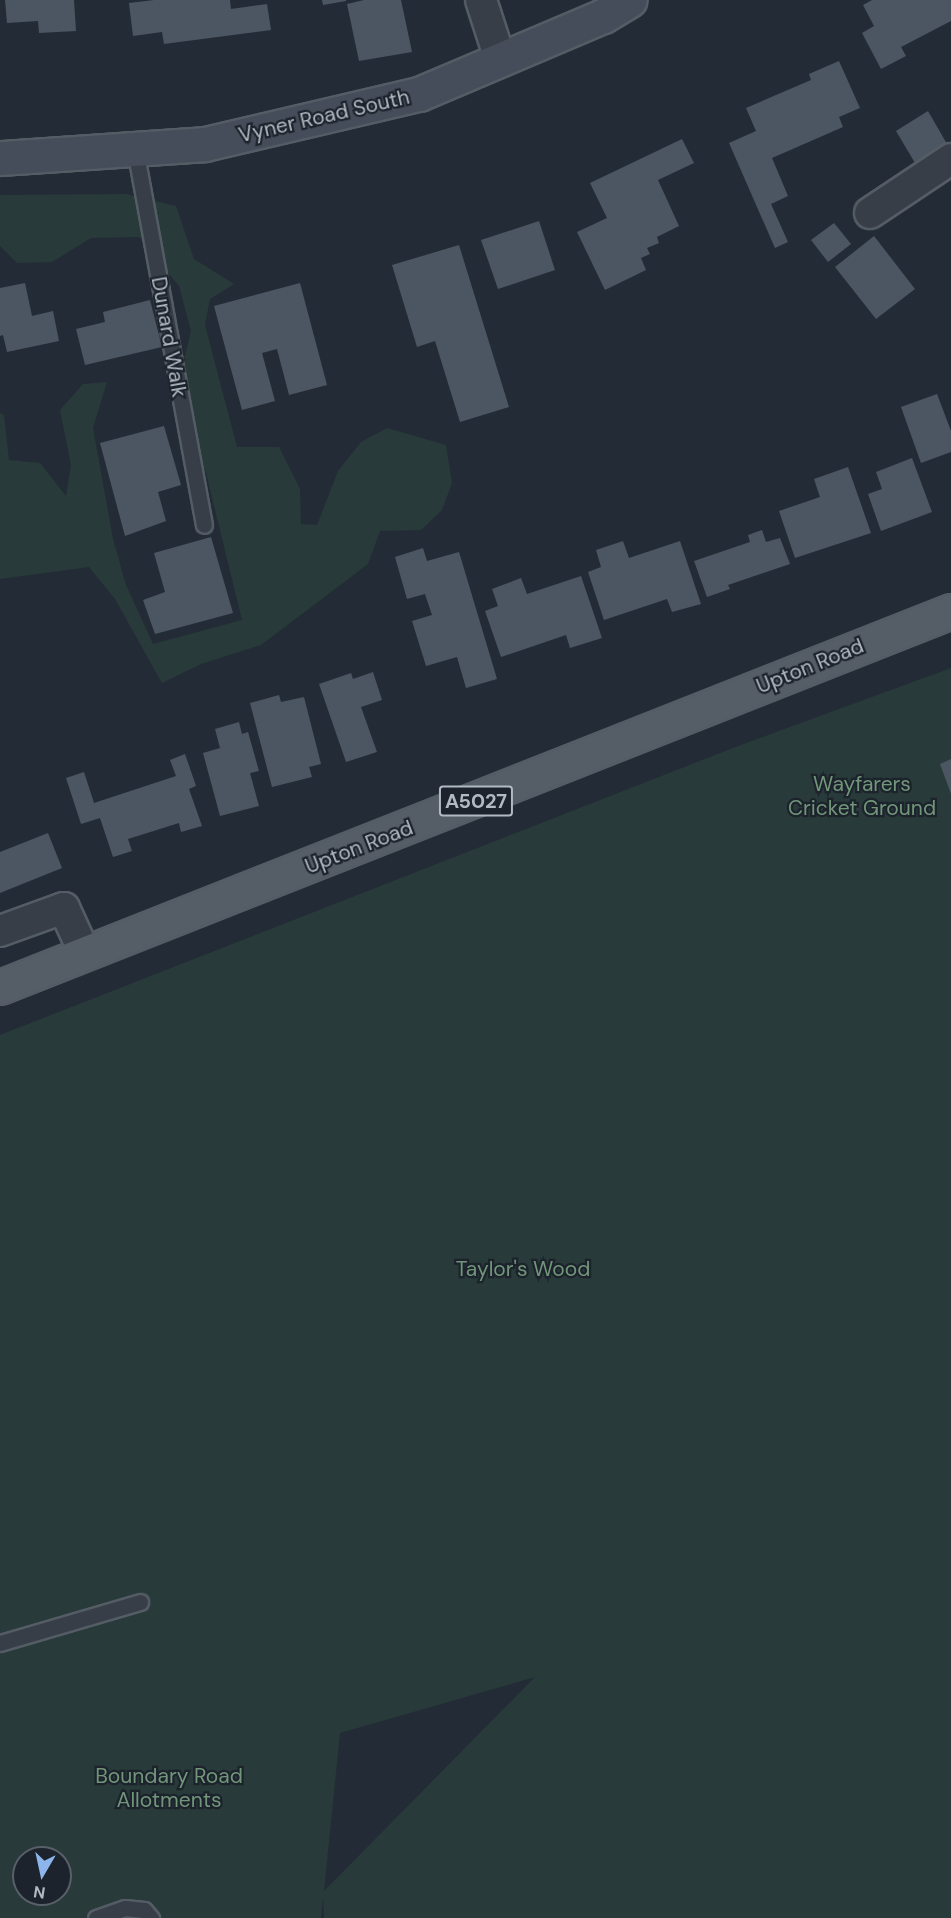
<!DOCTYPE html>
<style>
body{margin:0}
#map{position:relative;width:951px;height:1918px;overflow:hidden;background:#232c36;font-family:"DM Sans",sans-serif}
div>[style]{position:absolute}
.green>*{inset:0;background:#283a39}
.building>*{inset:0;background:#4c5662}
.roads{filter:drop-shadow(2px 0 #545c65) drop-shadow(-2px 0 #545c65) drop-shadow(0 2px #545c65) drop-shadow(0 -2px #545c65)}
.lane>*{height:15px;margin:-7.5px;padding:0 7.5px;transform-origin:7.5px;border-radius:7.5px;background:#373e47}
.street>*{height:30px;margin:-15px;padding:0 15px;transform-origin:15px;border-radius:15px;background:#373e47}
.secondary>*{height:33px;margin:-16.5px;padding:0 16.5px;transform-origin:16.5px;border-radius:16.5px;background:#454d5a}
.primary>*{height:33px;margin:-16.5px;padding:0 16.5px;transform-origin:16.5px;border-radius:16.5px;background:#555d67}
span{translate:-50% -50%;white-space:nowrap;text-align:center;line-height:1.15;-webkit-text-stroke:4.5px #1c232c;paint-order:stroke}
.shield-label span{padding:2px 4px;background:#1c232c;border:2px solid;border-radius:4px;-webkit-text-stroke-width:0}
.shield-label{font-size:20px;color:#b1b9c3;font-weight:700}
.street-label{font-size:21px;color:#b1b9c3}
.park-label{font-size:21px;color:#72967a}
.north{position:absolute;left:12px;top:1846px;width:60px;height:60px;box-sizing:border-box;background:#1c232c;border:2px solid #585f68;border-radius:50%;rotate:189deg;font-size:16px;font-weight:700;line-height:24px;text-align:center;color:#b1b9c3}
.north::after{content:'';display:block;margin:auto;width:21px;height:27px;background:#8eb5eb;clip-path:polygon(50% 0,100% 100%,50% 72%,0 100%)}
</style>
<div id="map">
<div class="green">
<i style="clip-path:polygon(126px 194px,176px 206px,194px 259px,234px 284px,210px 299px,205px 325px,237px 447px,279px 447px,300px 489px,301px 524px,317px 525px,338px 471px,361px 442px,387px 428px,446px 445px,452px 483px,442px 510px,421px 530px,380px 531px,368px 564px,261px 645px,201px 664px,162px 683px,115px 599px,89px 567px,0 579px,0 413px,4px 415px,9px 460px,40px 463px,66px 496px,71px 465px,60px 410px,83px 384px,107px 382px,93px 428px,113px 539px,126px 585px,153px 644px,242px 620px,206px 473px,189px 436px,180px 376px,191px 331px,179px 286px,139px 237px,91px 238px,52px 262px,17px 263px,0 246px,0 195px)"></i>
<i style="clip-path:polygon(evenodd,951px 668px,951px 1918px,324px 1918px,323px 1898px,321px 1918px,0 1918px,0 1035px,738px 746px,951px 668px,535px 1677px,324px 1891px,340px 1733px,535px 1677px,951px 668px,24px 1858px,60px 1858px,60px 1894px,24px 1894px,24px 1858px)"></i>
</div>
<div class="building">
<i style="clip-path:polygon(5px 0,74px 0,76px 31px,39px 33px,38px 21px,7px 23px)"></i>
<i style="clip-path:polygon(154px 0,230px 0,231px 9px,267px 4px,271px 30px,164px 44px,162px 32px,133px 36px,129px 3px)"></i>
<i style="clip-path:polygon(322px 0,346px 0,346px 1px,323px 5px)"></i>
<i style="clip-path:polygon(364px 0,401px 0,412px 52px,359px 61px,347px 4px)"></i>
<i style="clip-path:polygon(872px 0,951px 0,951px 21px,901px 47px,906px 56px,881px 69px,862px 33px,874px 26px,863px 5px)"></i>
<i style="clip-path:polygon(839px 61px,860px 108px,839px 117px,843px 127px,772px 158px,788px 196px,771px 204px,788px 242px,775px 248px,729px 143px,756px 131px,746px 108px,811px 80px,809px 74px)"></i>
<i style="clip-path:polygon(928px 111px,947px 144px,915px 163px,896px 131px)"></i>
<i style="clip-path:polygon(682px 139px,694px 163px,658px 180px,679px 226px,657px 237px,659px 243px,647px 248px,650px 254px,641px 258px,646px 270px,605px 290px,577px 232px,607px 218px,590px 183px)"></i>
<i style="clip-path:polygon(539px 221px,555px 270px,498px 289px,481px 240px)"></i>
<i style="clip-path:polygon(834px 223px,851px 244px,828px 262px,811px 240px)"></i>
<i style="clip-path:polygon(874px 236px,915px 289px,876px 319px,835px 267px)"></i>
<i style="clip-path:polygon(459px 245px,509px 407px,460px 422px,435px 341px,417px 347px,392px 265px)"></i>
<i style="clip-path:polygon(25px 283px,32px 316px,53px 311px,59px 341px,7px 352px,3px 335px,0 336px,0 288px)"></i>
<i style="clip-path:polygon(300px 283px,327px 385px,289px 395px,277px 349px,262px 353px,275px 401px,242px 410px,214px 306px)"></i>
<i style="clip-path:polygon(150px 300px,162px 347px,85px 365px,76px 329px,105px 322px,103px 312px)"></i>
<i style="clip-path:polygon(937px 394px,951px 431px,951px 452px,921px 463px,901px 407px)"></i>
<i style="clip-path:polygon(164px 426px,181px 485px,158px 492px,166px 521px,125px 536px,100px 443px)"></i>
<i style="clip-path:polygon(912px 458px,932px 512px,881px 531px,868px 494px,882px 489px,876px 472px)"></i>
<i style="clip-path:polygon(848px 467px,871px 533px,795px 558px,779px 511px,820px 497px,814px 479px)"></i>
<i style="clip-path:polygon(762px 530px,766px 542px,780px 538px,790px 564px,728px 585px,730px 589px,707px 597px,694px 561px,750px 542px,748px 535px)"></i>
<i style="clip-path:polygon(211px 537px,233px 613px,155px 634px,143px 600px,165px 592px,154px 553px)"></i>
<i style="clip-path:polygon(623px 541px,629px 558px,680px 541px,701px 604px,672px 612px,667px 599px,604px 620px,588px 572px,601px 567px,596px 550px)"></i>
<i style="clip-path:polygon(423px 548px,427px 561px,459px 552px,497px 679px,466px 688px,457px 657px,426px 666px,412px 621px,432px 615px,425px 594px,407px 599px,395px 557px)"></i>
<i style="clip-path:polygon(581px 576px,602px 638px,570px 648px,566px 635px,501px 657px,485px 611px,498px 606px,492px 589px,521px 578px,527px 594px)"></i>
<i style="clip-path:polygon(373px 672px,382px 700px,361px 707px,377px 752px,346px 762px,319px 684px,351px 673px,353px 679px)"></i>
<i style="clip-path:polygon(279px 695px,281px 702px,304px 697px,321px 764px,309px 767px,312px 777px,272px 787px,250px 703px)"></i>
<i style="clip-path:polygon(239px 722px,242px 734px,248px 732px,259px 771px,250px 773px,259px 806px,220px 816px,203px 753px,220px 748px,215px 729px)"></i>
<i style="clip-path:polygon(185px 754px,196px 786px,189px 789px,202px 826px,181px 832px,179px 823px,128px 839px,132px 851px,113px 857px,100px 818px,81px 824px,66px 778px,84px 772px,94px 803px,176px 776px,170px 760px)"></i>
<i style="clip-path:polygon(951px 759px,951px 794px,940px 764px)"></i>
<i style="clip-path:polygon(48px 833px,62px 868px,0 893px,0 852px)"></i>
</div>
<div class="roads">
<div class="lane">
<i style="left:135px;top:149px;width:382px;rotate:79.6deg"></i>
<i style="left:0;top:1643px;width:146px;rotate:-16.3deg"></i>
<i style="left:96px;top:1918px;width:31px;rotate:-19deg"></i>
<i style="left:125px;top:1908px;width:19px;rotate:6deg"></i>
<i style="left:144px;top:1910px;width:11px;rotate:49deg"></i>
</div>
<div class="street">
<i style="left:481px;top:0;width:62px;rotate:72.1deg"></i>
<i style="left:870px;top:213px;width:97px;rotate:-33.7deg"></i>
<i style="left:0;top:931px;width:68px;rotate:-19.8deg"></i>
<i style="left:64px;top:908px;width:51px;rotate:65.5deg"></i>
</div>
<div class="secondary">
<i style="left:0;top:158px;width:205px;rotate:-3.9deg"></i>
<i style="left:205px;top:144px;width:220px;rotate:-13.2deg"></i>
<i style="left:419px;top:94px;width:200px;rotate:-23deg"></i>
<i style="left:603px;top:16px;width:31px;rotate:-31deg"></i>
</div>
<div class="primary">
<i style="left:0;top:987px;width:1023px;rotate:-21.57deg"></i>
</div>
</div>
<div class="shield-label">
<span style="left:476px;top:801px">A5027</span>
</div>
<div class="street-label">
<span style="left:324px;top:116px;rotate:-13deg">Vyner Road South</span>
<span style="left:169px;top:337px;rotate:80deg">Dunard Walk</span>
<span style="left:810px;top:666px;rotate:-22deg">Upton Road</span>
<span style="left:359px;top:847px;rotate:-21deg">Upton Road</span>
</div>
<div class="park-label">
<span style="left:862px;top:796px">Wayfarers<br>Cricket Ground</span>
<span style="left:523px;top:1269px">Taylor's Wood</span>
<span style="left:169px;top:1788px">Boundary Road<br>Allotments</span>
</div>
<div class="north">N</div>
</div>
